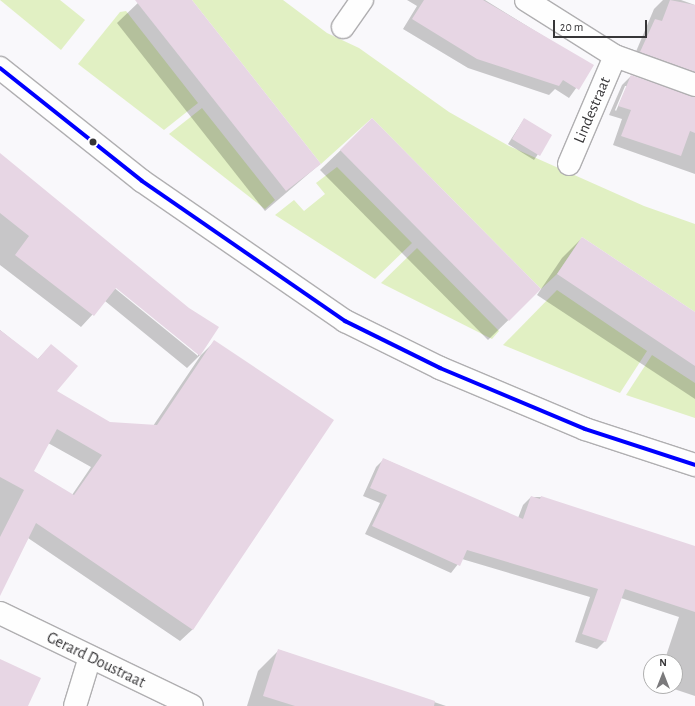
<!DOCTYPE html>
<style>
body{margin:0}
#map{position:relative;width:695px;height:706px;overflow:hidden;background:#f9f8fb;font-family:"Alegreya Sans",sans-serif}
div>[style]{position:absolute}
.green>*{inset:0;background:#e1f0c3}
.shadow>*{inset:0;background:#0003}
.building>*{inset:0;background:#e7d6e4}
.roads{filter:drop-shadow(1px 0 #b0afb1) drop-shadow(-1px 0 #b0afb1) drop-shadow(0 1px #b0afb1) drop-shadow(0 -1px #b0afb1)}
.minor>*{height:22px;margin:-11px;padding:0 11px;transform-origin:11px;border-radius:11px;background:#fefefe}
.bus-1>*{height:4px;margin:-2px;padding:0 2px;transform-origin:2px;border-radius:2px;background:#00f}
.dots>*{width:11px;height:11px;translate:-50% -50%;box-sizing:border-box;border:2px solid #fff;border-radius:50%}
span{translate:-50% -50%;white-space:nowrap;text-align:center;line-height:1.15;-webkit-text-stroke:3px #fff;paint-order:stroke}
.street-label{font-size:16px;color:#373638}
.north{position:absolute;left:643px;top:654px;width:40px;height:40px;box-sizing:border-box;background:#fff;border:1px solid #afafaf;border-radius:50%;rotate:0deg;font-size:11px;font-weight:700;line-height:16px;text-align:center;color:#373638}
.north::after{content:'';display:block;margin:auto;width:14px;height:18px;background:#7b7a7c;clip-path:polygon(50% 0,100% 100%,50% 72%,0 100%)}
.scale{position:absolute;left:553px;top:20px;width:94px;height:18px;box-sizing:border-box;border:2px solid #373638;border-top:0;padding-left:5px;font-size:12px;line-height:14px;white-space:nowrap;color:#373638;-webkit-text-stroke:3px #fff;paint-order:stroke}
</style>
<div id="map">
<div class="green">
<i style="clip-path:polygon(0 0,60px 0,85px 20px,61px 50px)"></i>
<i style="clip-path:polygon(192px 0,283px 0,327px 33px,359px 48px,449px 112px,509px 146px,644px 206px,695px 224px,695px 312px,582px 237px,557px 274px,541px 289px,372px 118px,321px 164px)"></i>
<i style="clip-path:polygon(126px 11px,198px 103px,164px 130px,78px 64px,120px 12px)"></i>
<i style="clip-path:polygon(202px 108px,275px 200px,265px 209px,169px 134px)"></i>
<i style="clip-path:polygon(337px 167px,412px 243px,375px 279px,275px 215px,294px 200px,304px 211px,325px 194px,316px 183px)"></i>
<i style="clip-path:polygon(417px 248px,499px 331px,492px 339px,381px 283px)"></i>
<i style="clip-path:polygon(557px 290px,647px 351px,620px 393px,503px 345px)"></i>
<i style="clip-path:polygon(652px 355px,695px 383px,695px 418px,626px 395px)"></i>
</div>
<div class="shadow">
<i style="clip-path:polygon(141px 0,191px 0,320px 164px,265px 211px,117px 23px)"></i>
<i style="clip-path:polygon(407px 0,485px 0,592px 66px,569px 98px,555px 89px,549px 95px,468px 68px,403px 29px,417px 6px)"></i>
<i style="clip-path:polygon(663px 0,681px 0,695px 5px,695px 86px,632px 61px,654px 9px)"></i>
<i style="clip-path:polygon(evenodd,631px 76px,695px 97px,695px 174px,613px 145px,622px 119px,609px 115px,622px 85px,631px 76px,625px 86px,627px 86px,616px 111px,615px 110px,625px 86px)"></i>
<i style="clip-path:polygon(524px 119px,551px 135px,534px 160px,508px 144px)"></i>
<i style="clip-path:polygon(372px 120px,540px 289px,488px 340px,320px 170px)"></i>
<i style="clip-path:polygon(evenodd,0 154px,200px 355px,187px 368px,105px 301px,81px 327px,0 265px,0 154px,113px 284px,198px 354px,198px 356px,112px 286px,113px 284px)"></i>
<i style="clip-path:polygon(582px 238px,695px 313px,695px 399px,537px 295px,562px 258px)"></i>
<i style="clip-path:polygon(evenodd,0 330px,37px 360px,51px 345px,56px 392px,110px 423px,153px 426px,201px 355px,214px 342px,193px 629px,180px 641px,28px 538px,0 588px,0 330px,48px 443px,91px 467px,72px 495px,33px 471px,48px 443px)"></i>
<i style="clip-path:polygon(384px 459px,518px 518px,523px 505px,531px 497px,541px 497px,695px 547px,695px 696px,665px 686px,675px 686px,675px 662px,664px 662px,679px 617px,621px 598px,605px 641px,597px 649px,575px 642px,590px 597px,462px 559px,451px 573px,365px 534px,380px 503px,363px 496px,376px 467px)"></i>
<i style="clip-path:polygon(279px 650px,446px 706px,247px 706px,258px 671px)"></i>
</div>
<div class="building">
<i style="clip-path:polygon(135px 0,192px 0,321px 164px,286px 191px)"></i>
<i style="clip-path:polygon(424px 0,483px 0,594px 65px,579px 90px,563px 80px,559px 86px,477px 59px,412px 19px)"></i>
<i style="clip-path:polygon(670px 0,695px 5px,695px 72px,640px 52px,655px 19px,662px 21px)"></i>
<i style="clip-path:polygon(631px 75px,695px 97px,695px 133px,690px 131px,681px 156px,621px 136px,631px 110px,618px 106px)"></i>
<i style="clip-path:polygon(372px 118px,541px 289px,509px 321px,340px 150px)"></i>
<i style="clip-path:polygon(524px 118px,552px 135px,540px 156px,512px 139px)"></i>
<i style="clip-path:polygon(0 153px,189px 308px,219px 327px,200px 356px,116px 288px,94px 316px,15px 255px,29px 236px,0 213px)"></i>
<i style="clip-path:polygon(582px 237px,695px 312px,695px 366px,557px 274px)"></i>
<i style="clip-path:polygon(evenodd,0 330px,38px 359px,51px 344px,78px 366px,57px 391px,110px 422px,157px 425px,214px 340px,334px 420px,193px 630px,36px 523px,0 596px,0 537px,24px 490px,0 477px,0 330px,57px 429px,102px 455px,74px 495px,34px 471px,57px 429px)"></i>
<i style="clip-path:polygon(383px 458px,523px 519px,531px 496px,540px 499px,541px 496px,695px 546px,695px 612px,625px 589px,606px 642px,582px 634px,598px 589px,467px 550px,460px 566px,372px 526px,387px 495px,370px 488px)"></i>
<i style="clip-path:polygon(278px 649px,435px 701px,434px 706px,295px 706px,263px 696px)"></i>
<i style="clip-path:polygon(0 659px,41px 678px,28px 706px,0 706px)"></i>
</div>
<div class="roads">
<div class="minor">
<i style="left:526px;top:0;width:105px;rotate:32.2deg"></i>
<i style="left:615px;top:56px;width:85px;rotate:19.9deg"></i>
<i style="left:343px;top:27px;width:33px;rotate:-55deg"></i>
<i style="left:0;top:68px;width:181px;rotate:38.5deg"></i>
<i style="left:142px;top:181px;width:247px;rotate:34.6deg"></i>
<i style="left:345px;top:321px;width:106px;rotate:26.3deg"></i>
<i style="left:440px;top:368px;width:157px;rotate:22.8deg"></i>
<i style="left:585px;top:429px;width:116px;rotate:18.1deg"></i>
<i style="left:569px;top:164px;width:117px;rotate:-66.9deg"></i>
<i style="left:0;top:613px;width:213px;rotate:25.8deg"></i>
<i style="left:75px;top:706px;width:51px;rotate:-73deg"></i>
</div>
</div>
<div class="bus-1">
<i style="left:0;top:68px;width:181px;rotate:38.5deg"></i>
<i style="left:142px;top:181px;width:247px;rotate:34.6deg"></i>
<i style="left:345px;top:321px;width:106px;rotate:26.3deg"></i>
<i style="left:440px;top:368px;width:157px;rotate:22.8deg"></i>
<i style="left:585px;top:429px;width:116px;rotate:18.1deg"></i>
</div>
<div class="dots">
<i style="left:93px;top:142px;background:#373638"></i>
</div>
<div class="street-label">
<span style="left:592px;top:110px;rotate:-67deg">Lindestraat</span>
<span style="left:96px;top:660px;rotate:26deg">Gerard Doustraat</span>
</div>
<div class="north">N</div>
<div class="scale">20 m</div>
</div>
